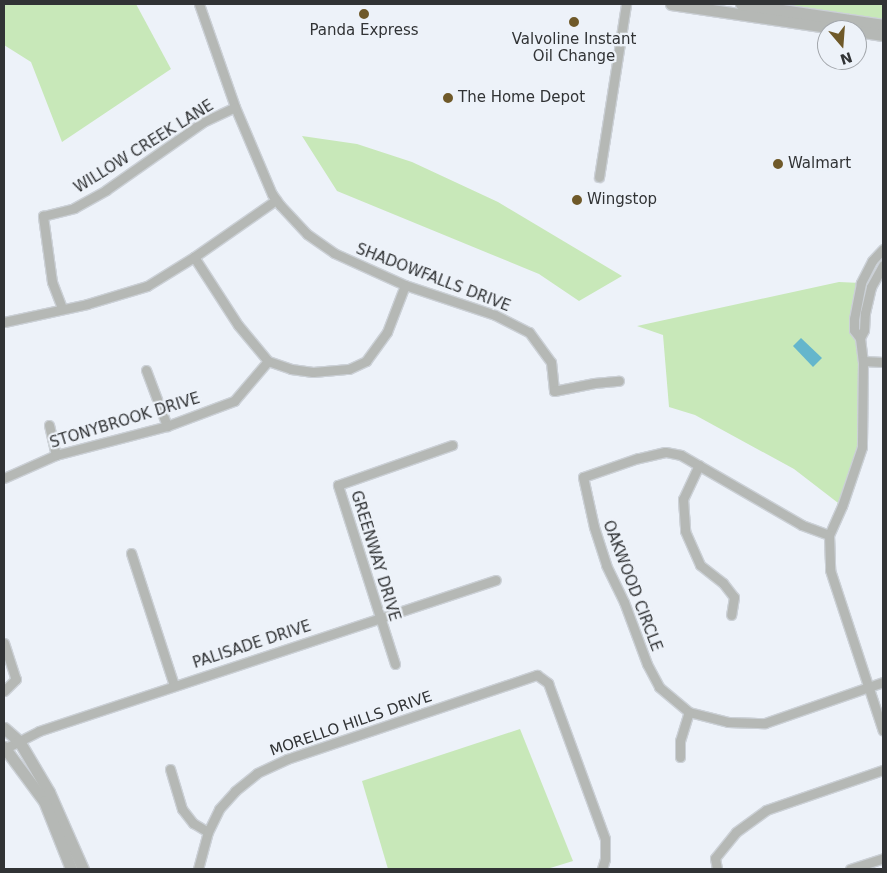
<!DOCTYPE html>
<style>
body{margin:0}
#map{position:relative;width:887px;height:873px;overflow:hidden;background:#edf2f9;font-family:"DejaVu Sans",sans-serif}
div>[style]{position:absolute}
.green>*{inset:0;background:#c8e8b9}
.water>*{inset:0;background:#64b6cc}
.roads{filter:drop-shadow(1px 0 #cbd0d6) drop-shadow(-1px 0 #cbd0d6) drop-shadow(0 1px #cbd0d6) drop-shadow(0 -1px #cbd0d6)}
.minor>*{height:9px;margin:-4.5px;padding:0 4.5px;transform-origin:4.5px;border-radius:4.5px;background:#b5b8b5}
.tertiary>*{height:11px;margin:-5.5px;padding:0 5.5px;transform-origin:5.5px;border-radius:5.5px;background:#b5b8b5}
.dots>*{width:14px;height:14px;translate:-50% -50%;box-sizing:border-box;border:2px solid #edf2f9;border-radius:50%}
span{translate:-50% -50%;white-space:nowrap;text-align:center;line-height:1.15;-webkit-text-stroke:4.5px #edf2f9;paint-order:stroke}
.poi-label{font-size:15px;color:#313335}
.left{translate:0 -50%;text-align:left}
.street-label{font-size:15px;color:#313335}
.frame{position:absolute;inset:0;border:5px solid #313335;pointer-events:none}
.north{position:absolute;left:817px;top:20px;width:50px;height:50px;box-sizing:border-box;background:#edf2f9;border:1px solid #a2a6ab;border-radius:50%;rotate:162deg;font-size:14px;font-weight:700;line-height:20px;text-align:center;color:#313335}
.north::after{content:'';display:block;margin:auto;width:18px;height:22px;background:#6f5929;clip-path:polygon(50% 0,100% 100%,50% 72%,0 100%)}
</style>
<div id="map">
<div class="green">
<i style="clip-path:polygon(4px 4px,136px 4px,171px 69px,62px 142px,31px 62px,4px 45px)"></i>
<i style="clip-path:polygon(775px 4px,883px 4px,883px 19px)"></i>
<i style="clip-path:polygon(302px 136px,357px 144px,412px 162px,498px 202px,622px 276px,579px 301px,539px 274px,337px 191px)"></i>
<i style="clip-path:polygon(839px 282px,861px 283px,854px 319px,860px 338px,862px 447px,842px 506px,794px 469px,695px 415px,669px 407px,663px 335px,637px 326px)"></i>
<i style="clip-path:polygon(520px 729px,573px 861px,547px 869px,388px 869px,362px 781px)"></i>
</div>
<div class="water">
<i style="clip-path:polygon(801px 338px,822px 358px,813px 367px,793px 346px)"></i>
</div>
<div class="roads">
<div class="minor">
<i style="left:199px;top:4px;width:109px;rotate:70.7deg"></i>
<i style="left:235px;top:107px;width:95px;rotate:67deg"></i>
<i style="left:272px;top:194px;width:14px;rotate:54deg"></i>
<i style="left:280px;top:205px;width:40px;rotate:47deg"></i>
<i style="left:307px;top:234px;width:33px;rotate:35deg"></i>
<i style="left:334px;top:253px;width:78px;rotate:24.3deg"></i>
<i style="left:405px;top:285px;width:95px;rotate:18.4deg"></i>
<i style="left:495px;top:315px;width:38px;rotate:27deg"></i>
<i style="left:529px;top:332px;width:37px;rotate:54deg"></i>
<i style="left:551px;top:362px;width:29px;rotate:84deg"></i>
<i style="left:554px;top:391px;width:41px;rotate:-11.3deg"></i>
<i style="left:594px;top:383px;width:25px;rotate:-5deg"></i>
<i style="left:599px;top:177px;width:175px;rotate:-81.1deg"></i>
<i style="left:883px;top:249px;width:16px;rotate:133deg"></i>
<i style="left:872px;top:261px;width:25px;rotate:117deg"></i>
<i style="left:861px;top:283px;width:37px;rotate:101deg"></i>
<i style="left:854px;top:319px;width:11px;rotate:90deg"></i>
<i style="left:854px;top:330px;width:10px;rotate:53deg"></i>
<i style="left:860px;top:338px;width:23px;rotate:83deg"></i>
<i style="left:863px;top:361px;width:86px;rotate:90.7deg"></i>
<i style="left:862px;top:447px;width:62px;rotate:108.7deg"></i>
<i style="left:842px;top:506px;width:32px;rotate:114deg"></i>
<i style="left:829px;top:535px;width:35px;rotate:88deg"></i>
<i style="left:830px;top:570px;width:169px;rotate:71.8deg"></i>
<i style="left:194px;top:257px;width:81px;rotate:57.1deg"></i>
<i style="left:238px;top:325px;width:47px;rotate:50.2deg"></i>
<i style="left:268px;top:361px;width:24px;rotate:19deg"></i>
<i style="left:291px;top:369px;width:22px;rotate:8deg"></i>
<i style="left:313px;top:372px;width:36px;rotate:-5deg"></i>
<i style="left:349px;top:369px;width:19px;rotate:-25deg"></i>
<i style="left:366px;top:361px;width:36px;rotate:-54deg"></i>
<i style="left:387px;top:332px;width:50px;rotate:-69deg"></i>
<i style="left:62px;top:308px;width:28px;rotate:-111deg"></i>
<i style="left:52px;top:282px;width:67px;rotate:-97.8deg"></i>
<i style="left:43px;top:216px;width:32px;rotate:-14deg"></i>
<i style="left:74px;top:208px;width:37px;rotate:-29deg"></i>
<i style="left:106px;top:190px;width:118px;rotate:-35deg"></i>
<i style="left:203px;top:122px;width:35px;rotate:-25deg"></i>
<i style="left:4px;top:322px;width:85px;rotate:-12.2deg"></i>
<i style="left:87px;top:304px;width:63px;rotate:-16.7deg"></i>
<i style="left:147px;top:286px;width:55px;rotate:-31.7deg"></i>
<i style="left:194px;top:257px;width:100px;rotate:-34.8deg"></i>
<i style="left:860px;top:338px;width:9px;rotate:-63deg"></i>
<i style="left:864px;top:330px;width:17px;rotate:-87deg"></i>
<i style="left:865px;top:313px;width:27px;rotate:-77deg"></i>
<i style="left:871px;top:287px;width:25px;rotate:-61deg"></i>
<i style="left:863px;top:361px;width:20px;rotate:3deg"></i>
<i style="left:146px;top:370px;width:60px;rotate:69.4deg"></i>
<i style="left:49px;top:425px;width:31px;rotate:77deg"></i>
<i style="left:699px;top:465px;width:38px;rotate:115deg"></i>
<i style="left:683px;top:499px;width:32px;rotate:86deg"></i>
<i style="left:685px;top:531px;width:37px;rotate:66deg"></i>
<i style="left:700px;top:565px;width:29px;rotate:38deg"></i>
<i style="left:723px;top:583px;width:18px;rotate:52deg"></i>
<i style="left:734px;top:597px;width:18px;rotate:99deg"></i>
<i style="left:4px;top:478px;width:57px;rotate:-23.9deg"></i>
<i style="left:56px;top:455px;width:115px;rotate:-14.6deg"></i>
<i style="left:167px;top:426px;width:72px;rotate:-20.5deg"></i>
<i style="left:234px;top:401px;width:52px;rotate:-49.6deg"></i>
<i style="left:829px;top:535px;width:29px;rotate:-160deg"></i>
<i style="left:802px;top:525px;width:140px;rotate:-150deg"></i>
<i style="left:681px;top:455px;width:16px;rotate:-169deg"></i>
<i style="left:665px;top:452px;width:28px;rotate:167deg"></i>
<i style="left:638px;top:458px;width:58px;rotate:160.9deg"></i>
<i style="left:583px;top:477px;width:51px;rotate:77.6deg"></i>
<i style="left:594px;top:527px;width:40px;rotate:72deg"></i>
<i style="left:606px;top:565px;width:41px;rotate:64.1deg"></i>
<i style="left:624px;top:602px;width:66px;rotate:69.6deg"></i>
<i style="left:647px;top:664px;width:26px;rotate:62deg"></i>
<i style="left:659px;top:687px;width:39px;rotate:40deg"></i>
<i style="left:689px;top:712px;width:40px;rotate:14.4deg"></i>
<i style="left:728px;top:722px;width:37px;rotate:2deg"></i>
<i style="left:765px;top:723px;width:125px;rotate:-19.2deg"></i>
<i style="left:131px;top:553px;width:139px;rotate:72deg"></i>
<i style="left:4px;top:643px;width:38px;rotate:72deg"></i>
<i style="left:16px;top:679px;width:17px;rotate:135deg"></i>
<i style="left:395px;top:664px;width:188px;rotate:-107.7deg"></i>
<i style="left:338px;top:485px;width:121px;rotate:-19.3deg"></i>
<i style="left:4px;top:749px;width:39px;rotate:-27deg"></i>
<i style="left:39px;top:731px;width:481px;rotate:-18.3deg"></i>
<i style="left:680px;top:757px;width:16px;rotate:-90deg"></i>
<i style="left:680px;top:741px;width:30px;rotate:-73deg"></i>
<i style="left:170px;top:769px;width:42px;rotate:73.3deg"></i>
<i style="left:182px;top:809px;width:18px;rotate:52deg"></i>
<i style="left:193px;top:823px;width:17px;rotate:31deg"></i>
<i style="left:198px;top:869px;width:38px;rotate:-75deg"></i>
<i style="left:208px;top:832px;width:25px;rotate:-64deg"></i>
<i style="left:219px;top:809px;width:24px;rotate:-48deg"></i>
<i style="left:235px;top:791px;width:28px;rotate:-39deg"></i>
<i style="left:257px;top:773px;width:33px;rotate:-25deg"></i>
<i style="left:287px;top:759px;width:264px;rotate:-18.6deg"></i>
<i style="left:537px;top:675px;width:14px;rotate:36deg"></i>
<i style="left:548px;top:683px;width:166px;rotate:69.9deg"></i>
<i style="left:605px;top:839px;width:20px;rotate:90deg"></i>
<i style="left:605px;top:859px;width:10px;rotate:107deg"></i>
<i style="left:717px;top:869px;width:11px;rotate:-100deg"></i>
<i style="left:715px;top:858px;width:33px;rotate:-51deg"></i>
<i style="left:736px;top:832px;width:37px;rotate:-36deg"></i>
<i style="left:766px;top:810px;width:124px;rotate:-18.9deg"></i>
<i style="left:850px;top:869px;width:35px;rotate:-18deg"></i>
</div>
<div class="tertiary">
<i style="left:671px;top:4px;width:179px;rotate:8.4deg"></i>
<i style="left:741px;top:4px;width:144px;rotate:8.4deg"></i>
<i style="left:857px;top:31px;width:26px;rotate:9deg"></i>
<i style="left:4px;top:728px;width:20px;rotate:41deg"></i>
<i style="left:19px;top:741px;width:59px;rotate:59.5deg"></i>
<i style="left:49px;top:792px;width:84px;rotate:66.2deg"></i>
<i style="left:4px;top:747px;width:67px;rotate:53.5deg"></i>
<i style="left:44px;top:801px;width:73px;rotate:68.3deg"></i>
</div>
</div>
<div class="dots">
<i style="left:364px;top:14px;background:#6f5929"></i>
<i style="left:574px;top:22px;background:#6f5929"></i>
<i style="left:448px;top:98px;background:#6f5929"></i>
<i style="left:778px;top:164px;background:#6f5929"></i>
<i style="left:577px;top:200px;background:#6f5929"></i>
</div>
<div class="poi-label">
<span style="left:364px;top:31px">Panda Express</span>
<span style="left:574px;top:48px">Valvoline Instant<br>Oil Change</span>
<span class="left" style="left:458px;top:98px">The Home Depot</span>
<span class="left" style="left:788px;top:164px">Walmart</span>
<span class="left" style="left:587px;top:200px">Wingstop</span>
</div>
<div class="street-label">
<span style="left:144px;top:147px;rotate:-32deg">WILLOW CREEK LANE</span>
<span style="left:433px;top:278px;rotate:21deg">SHADOWFALLS DRIVE</span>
<span style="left:125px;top:421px;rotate:-17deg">STONYBROOK DRIVE</span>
<span style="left:375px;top:556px;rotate:73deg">GREENWAY DRIVE</span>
<span style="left:632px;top:586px;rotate:69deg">OAKWOOD CIRCLE</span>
<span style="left:252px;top:645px;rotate:-18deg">PALISADE DRIVE</span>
<span style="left:351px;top:724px;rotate:-19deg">MORELLO HILLS DRIVE</span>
</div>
<div class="frame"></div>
<div class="north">N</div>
</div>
